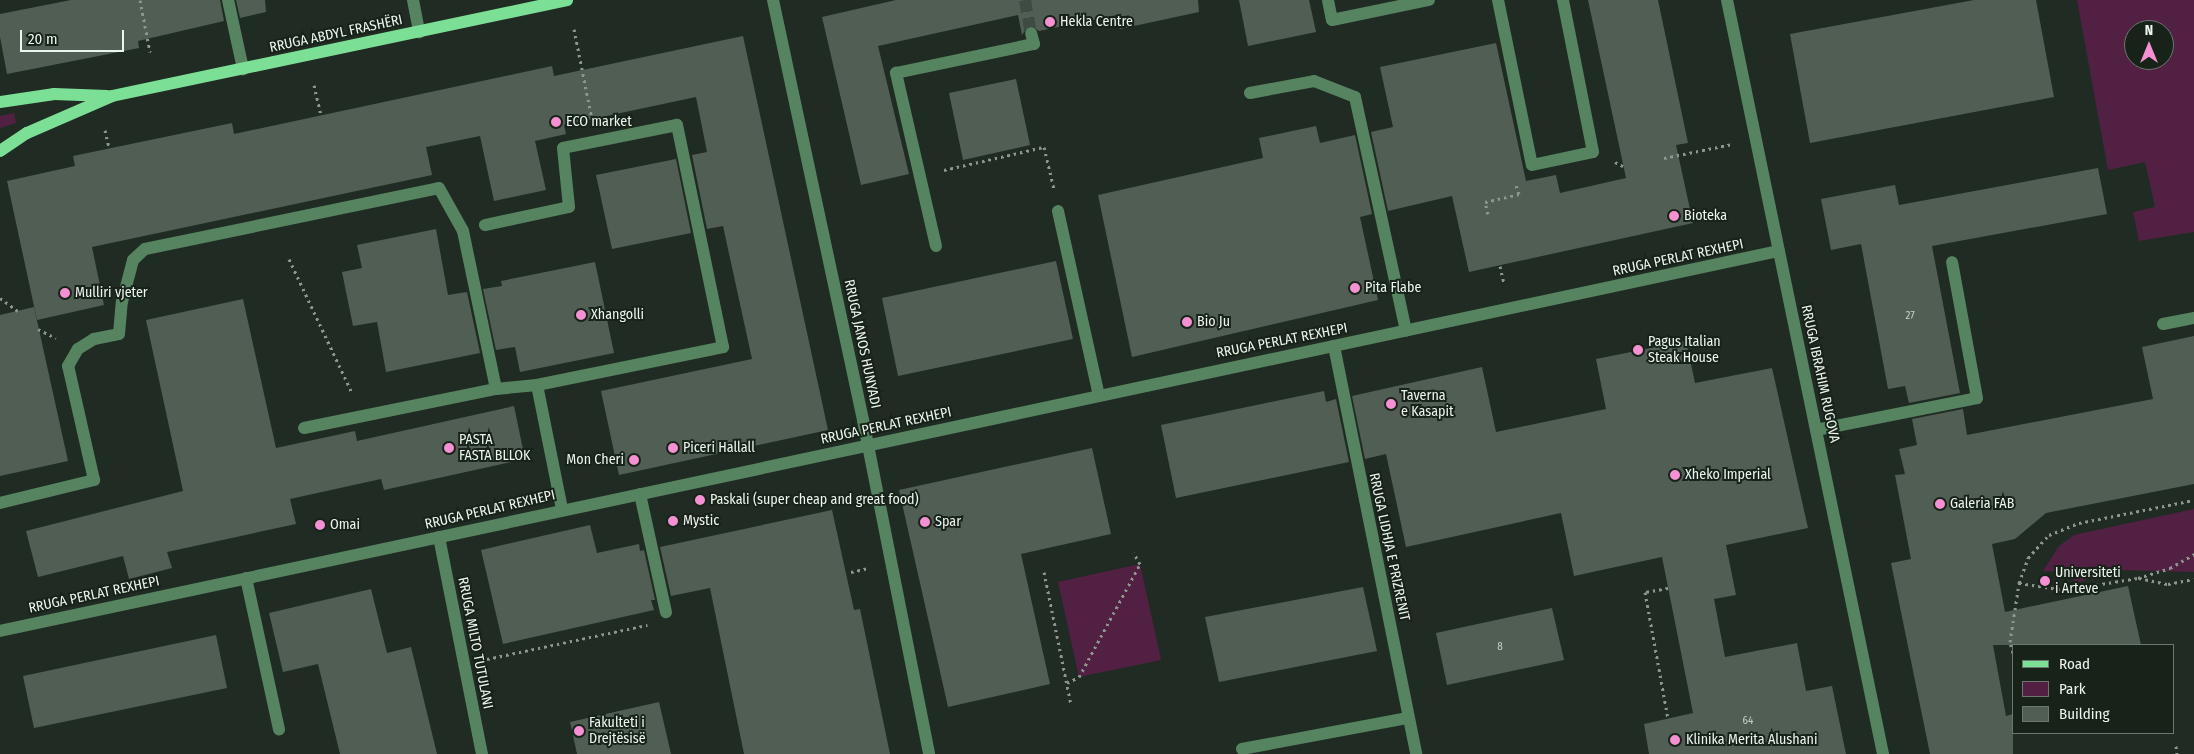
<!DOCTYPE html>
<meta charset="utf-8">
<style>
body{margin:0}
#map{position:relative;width:2194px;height:754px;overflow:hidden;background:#202c23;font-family:"Fira Sans Condensed",sans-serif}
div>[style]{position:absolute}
.green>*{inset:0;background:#522042}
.building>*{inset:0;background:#505e53}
.minor-tunnel>*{height:12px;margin-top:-6px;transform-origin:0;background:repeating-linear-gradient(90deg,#3f4a42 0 12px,transparent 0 18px)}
.path>*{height:3px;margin-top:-1.5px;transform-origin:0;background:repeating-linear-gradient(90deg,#8d978f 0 2.5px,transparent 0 6.5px)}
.minor>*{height:12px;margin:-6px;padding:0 6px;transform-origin:6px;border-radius:6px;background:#568460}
.major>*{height:12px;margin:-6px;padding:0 6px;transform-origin:6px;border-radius:6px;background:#7cdf96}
.dots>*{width:14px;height:14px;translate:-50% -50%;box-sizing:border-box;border:2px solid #172319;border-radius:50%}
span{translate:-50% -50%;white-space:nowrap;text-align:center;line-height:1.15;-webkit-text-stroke:4px #172319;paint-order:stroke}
.number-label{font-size:11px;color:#c6cfc8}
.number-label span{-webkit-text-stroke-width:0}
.poi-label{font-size:14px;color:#edf5ef}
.left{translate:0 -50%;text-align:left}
.right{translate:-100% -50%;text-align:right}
.street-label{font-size:14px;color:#edf5ef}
.legend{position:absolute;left:2012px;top:644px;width:162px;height:90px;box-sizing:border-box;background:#172319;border:1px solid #6d776f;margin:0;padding:6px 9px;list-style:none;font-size:15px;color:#edf5ef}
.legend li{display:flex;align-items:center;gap:10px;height:25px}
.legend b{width:25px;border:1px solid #6d776f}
.north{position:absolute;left:2124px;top:20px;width:50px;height:50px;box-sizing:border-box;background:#172319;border:1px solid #6d776f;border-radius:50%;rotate:0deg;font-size:14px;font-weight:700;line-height:20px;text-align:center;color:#edf5ef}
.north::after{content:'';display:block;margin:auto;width:18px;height:22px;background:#f591d2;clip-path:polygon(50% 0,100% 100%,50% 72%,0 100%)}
.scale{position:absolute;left:20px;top:30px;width:104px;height:22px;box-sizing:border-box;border:2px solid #edf5ef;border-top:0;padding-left:6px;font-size:15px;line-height:18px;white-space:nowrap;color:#edf5ef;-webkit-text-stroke:4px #172319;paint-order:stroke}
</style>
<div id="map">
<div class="green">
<i style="clip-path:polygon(evenodd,2077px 0,2194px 0,2194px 232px,2139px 241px,2133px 212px,2155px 207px,2145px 162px,2108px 170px,2077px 0,2134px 30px,2164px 30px,2164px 60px,2134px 60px,2134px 30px)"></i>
<i style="clip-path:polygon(14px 113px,16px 123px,0 128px,0 116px)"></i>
<i style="clip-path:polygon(2194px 509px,2194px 572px,2122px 570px,2105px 572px,2078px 583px,2060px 572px,2043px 571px,2059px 546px,2074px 535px)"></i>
<i style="clip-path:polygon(1140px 564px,1161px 660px,1079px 677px,1058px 582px)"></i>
</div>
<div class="building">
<i style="clip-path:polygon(71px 0,220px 0,224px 21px,138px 41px,139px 48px,7px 74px,0 37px,0 14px)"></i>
<i style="clip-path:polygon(236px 0,265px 0,266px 12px,240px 18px)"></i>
<i style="clip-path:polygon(896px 0,1198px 0,1199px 12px,1120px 29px,1117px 15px,1039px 31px,1029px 25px,1022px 35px,1018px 15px,878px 46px,909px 174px,861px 185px,822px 17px)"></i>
<i style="clip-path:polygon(1239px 0,1309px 0,1316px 32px,1248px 46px)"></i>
<i style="clip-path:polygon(1588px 0,1658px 0,1688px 143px,1676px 145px,1693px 223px,1469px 272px,1452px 196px,1388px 211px,1371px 132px,1393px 127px,1380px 67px,1496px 43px,1526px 181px,1556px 175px,1560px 193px,1626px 178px)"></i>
<i style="clip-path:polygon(1974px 0,2036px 0,2054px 97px,1810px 143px,1790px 34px)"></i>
<i style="clip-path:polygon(743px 36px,828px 430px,619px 475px,601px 391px,752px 359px,723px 226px,707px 229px,692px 155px,707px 152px,696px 97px,564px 125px,566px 134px,535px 141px,546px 190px,494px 201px,480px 136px,426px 147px,432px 175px,92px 247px,104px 305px,37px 320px,7px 181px,75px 166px,73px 156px,232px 123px,234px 134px,552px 66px,554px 76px)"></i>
<i style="clip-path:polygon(1016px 79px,1030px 145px,963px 160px,949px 93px)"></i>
<i style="clip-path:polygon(1316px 126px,1320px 143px,1355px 135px,1372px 214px,1360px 217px,1378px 300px,1132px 357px,1098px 195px,1263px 158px,1259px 138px)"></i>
<i style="clip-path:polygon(676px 159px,691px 233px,612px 249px,596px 175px)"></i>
<i style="clip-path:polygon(2098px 168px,2107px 214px,1932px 246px,1960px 393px,1909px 403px,1905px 386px,1888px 389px,1861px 244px,1831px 250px,1821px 199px,1895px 185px,1899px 205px)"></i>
<i style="clip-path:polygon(436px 229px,448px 295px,467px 292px,480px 353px,386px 372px,377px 322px,353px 326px,342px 272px,362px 268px,357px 245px)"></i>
<i style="clip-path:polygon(1056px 261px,1073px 339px,898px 376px,882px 298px)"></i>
<i style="clip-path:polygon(595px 262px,614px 353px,520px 372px,515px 347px,496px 350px,483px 289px,502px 286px,501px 281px)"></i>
<i style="clip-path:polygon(243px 299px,276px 448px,355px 431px,357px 441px,514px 406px,525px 459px,384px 490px,381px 479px,290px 499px,296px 524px,167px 552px,172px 568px,129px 579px,123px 556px,38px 577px,26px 531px,183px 491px,146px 320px)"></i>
<i style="clip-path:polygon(34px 307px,68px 461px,0 476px,0 315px)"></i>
<i style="clip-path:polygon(2194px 336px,2194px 484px,2046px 513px,2015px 539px,1992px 544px,2005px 612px,2128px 586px,2141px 645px,1993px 645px,2006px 716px,2013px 714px,2013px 754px,1930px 754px,1891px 563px,1911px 559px,1895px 475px,1905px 474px,1899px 449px,1917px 445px,1912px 419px,1963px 409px,1967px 435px,2153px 399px,2142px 347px)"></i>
<i style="clip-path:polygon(1686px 341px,1695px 383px,1772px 368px,1808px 528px,1726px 545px,1736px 595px,1714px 599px,1725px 657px,1797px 643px,1806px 691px,1832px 686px,1846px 754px,1649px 754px,1644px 724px,1693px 713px,1662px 557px,1574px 576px,1561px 513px,1406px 547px,1386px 454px,1365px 459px,1352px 396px,1482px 367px,1496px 432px,1606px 409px,1596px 359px)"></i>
<i style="clip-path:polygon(1324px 391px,1326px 402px,1336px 399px,1349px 462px,1176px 498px,1161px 425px)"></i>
<i style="clip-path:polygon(1092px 448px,1111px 534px,1021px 554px,1050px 684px,948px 707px,899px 490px)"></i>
<i style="clip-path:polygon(832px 510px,854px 610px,860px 609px,890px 754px,744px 754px,710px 588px,671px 596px,660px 547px)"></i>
<i style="clip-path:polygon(590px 525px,597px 553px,639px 544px,640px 551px,644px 550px,655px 600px,651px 600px,654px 610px,503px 644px,481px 550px)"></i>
<i style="clip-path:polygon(1363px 587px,1377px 651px,1219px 682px,1205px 617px)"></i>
<i style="clip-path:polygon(371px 589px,387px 653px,411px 647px,437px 754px,340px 754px,318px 664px,283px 672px,269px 613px)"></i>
<i style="clip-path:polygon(1552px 608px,1564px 660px,1447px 685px,1436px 633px)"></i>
<i style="clip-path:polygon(216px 635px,227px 688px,34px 728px,23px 676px)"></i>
<i style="clip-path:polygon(659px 702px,671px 754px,577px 754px,570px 722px)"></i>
</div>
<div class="minor-tunnel">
<i style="left:1025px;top:0;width:34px;rotate:80deg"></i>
</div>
<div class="path">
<i style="left:140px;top:0;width:53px;rotate:79.1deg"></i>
<i style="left:574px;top:29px;width:92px;rotate:78.7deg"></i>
<i style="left:314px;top:85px;width:31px;rotate:77deg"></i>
<i style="left:105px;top:130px;width:18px;rotate:77deg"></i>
<i style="left:1664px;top:158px;width:70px;rotate:-11.5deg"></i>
<i style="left:1615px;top:162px;width:9px;rotate:27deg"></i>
<i style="left:944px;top:170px;width:103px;rotate:-13deg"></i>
<i style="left:1044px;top:147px;width:43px;rotate:76.6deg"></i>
<i style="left:1488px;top:214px;width:12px;rotate:-104deg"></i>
<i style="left:1485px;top:202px;width:35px;rotate:-13deg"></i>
<i style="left:1519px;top:194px;width:9px;rotate:-108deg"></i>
<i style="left:289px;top:259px;width:148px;rotate:64.8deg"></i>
<i style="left:1500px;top:266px;width:18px;rotate:77deg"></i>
<i style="left:0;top:298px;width:22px;rotate:36deg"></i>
<i style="left:38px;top:329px;width:20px;rotate:27deg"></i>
<i style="left:851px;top:572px;width:17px;rotate:-13deg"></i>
<i style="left:1044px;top:572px;width:136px;rotate:78.5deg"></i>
<i style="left:2139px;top:578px;width:30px;rotate:12deg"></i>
<i style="left:2168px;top:584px;width:26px;rotate:-11deg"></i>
<i style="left:2019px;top:583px;width:46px;rotate:8.8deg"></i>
<i style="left:2064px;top:590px;width:75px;rotate:-9.2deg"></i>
<i style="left:2138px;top:578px;width:34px;rotate:-17deg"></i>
<i style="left:2170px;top:568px;width:28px;rotate:-30deg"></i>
<i style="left:1668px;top:588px;width:23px;rotate:170deg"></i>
<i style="left:1645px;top:592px;width:128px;rotate:79.7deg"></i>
<i style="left:2013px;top:653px;width:11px;rotate:-105deg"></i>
<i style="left:2010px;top:642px;width:60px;rotate:-81.3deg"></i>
<i style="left:2019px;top:583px;width:27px;rotate:-70deg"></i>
<i style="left:2028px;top:558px;width:31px;rotate:-48deg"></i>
<i style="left:2049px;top:535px;width:32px;rotate:-22deg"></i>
<i style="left:2079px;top:523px;width:117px;rotate:-11.3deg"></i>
<i style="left:487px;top:659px;width:164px;rotate:-12deg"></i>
<i style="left:1067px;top:683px;width:13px;rotate:-27deg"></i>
<i style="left:1079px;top:677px;width:128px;rotate:-61.6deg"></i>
<i style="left:1140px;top:564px;width:13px;rotate:-119deg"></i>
<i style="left:2176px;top:746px;width:8px;rotate:83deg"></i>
</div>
<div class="minor">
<i style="left:228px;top:0;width:71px;rotate:77.7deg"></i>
<i style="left:413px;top:0;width:33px;rotate:79deg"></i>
<i style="left:773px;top:0;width:430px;rotate:77.9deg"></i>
<i style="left:863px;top:420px;width:340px;rotate:78.8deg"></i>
<i style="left:1328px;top:0;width:20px;rotate:79deg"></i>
<i style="left:1332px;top:20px;width:99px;rotate:-11.7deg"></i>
<i style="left:1498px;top:0;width:168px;rotate:78.4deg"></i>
<i style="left:1532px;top:165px;width:62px;rotate:-12deg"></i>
<i style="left:1593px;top:152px;width:155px;rotate:-101.2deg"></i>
<i style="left:1727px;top:0;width:770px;rotate:78.31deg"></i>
<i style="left:1250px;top:93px;width:65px;rotate:-10.6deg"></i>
<i style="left:1314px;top:81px;width:44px;rotate:21.3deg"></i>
<i style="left:1355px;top:97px;width:239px;rotate:77.7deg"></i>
<i style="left:1058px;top:211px;width:189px;rotate:77.5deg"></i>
<i style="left:936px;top:246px;width:178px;rotate:-103deg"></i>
<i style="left:896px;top:73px;width:141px;rotate:-11.9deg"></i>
<i style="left:1034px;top:44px;width:11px;rotate:-105deg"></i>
<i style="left:2163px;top:324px;width:32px;rotate:-11deg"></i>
<i style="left:1334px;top:346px;width:416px;rotate:78.6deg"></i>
<i style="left:537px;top:385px;width:126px;rotate:78.6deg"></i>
<i style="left:304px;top:428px;width:196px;rotate:-11.5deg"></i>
<i style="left:496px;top:389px;width:41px;rotate:-5.6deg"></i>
<i style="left:537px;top:385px;width:190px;rotate:-11.5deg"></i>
<i style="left:723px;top:347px;width:227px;rotate:-101.7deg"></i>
<i style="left:677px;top:125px;width:116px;rotate:168.6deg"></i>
<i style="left:563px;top:148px;width:59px;rotate:84.2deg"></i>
<i style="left:569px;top:207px;width:86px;rotate:167.9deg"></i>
<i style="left:1816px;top:430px;width:164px;rotate:-11.2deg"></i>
<i style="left:1977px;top:398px;width:138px;rotate:-100.4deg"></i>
<i style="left:640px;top:494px;width:121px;rotate:77.6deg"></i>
<i style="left:0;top:503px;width:97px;rotate:-13.7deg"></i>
<i style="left:94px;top:480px;width:117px;rotate:-102.8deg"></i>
<i style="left:68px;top:366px;width:20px;rotate:-60deg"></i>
<i style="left:78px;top:349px;width:19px;rotate:-32deg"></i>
<i style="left:94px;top:339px;width:25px;rotate:-11deg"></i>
<i style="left:119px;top:334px;width:32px;rotate:-85deg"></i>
<i style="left:122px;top:302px;width:43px;rotate:-75.3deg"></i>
<i style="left:133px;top:260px;width:16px;rotate:-43deg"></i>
<i style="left:145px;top:249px;width:300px;rotate:-11.7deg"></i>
<i style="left:439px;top:188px;width:49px;rotate:60.8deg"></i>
<i style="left:463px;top:231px;width:161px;rotate:78.2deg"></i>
<i style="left:439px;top:537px;width:221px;rotate:78.8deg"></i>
<i style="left:246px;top:578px;width:155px;rotate:77.7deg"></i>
<i style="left:0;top:631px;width:1819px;rotate:-12.06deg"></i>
<i style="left:1242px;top:749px;width:169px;rotate:-10.6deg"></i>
</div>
<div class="major">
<i style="left:0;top:102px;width:55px;rotate:-8.4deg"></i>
<i style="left:54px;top:94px;width:53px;rotate:2.2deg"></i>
<i style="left:0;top:151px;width:32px;rotate:-34deg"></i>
<i style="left:27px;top:133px;width:93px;rotate:-23.5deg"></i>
<i style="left:112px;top:96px;width:465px;rotate:-11.9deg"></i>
</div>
<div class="dots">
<i style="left:1050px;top:22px;background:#f591d2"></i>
<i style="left:556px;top:122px;background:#f591d2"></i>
<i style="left:1674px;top:216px;background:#f591d2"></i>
<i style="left:1355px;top:288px;background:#f591d2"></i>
<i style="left:65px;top:293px;background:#f591d2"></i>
<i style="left:581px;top:315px;background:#f591d2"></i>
<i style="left:1187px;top:322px;background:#f591d2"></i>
<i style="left:1638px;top:350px;background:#f591d2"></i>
<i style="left:1391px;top:404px;background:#f591d2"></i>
<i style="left:449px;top:448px;background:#f591d2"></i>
<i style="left:673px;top:448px;background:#f591d2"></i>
<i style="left:634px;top:460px;background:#f591d2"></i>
<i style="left:1675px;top:475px;background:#f591d2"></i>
<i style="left:700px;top:500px;background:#f591d2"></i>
<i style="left:1940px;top:504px;background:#f591d2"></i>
<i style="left:673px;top:521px;background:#f591d2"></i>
<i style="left:925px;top:522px;background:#f591d2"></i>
<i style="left:320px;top:525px;background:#f591d2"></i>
<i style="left:2045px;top:581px;background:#f591d2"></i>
<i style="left:579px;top:731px;background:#f591d2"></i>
<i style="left:1675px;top:740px;background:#f591d2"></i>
</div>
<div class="number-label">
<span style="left:1910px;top:316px">27</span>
<span style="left:1500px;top:647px">8</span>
<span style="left:1748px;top:721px">64</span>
</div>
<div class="poi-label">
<span class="left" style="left:1060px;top:22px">Hekla Centre</span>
<span class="left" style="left:566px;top:122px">ECO market</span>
<span class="left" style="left:1684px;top:216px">Bioteka</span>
<span class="left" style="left:1365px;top:288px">Pita Flabe</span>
<span class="left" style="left:75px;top:293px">Mulliri vjeter</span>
<span class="left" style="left:591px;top:315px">Xhangolli</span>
<span class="left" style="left:1197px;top:322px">Bio Ju</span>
<span class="left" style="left:1648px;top:350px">Pagus Italian<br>Steak House</span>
<span class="left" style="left:1401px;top:404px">Taverna<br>e Kasapit</span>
<span class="left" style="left:459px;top:448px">PASTA<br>FASTA BLLOK</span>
<span class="left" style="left:683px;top:448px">Piceri Hallall</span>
<span class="right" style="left:624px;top:460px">Mon Cheri</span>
<span class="left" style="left:1685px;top:475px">Xheko Imperial</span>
<span class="left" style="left:710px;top:500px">Paskali (super cheap and great food)</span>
<span class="left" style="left:1950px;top:504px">Galeria FAB</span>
<span class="left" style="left:683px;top:521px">Mystic</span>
<span class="left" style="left:935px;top:522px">Spar</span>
<span class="left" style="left:330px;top:525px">Omai</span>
<span class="left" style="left:2055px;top:581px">Universiteti<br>i Arteve</span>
<span class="left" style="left:589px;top:731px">Fakulteti i<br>Drejtësisë</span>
<span class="left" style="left:1686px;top:740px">Klinika Merita Alushani</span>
</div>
<div class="street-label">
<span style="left:336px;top:34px;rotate:-12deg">RRUGA ABDYL FRASHËRI</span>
<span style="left:1678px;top:258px;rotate:-12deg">RRUGA PERLAT REXHEPI</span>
<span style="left:1282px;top:341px;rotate:-11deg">RRUGA PERLAT REXHEPI</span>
<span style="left:862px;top:344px;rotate:78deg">RRUGA JANOS HUNYADI</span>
<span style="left:1820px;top:374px;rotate:78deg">RRUGA IBRAHIM RUGOVA</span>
<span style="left:886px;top:426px;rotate:-12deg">RRUGA PERLAT REXHEPI</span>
<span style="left:490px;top:510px;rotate:-13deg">RRUGA PERLAT REXHEPI</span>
<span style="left:1389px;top:547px;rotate:78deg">RRUGA LIDHJA E PRIZRENIT</span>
<span style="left:94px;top:595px;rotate:-12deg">RRUGA PERLAT REXHEPI</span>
<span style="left:475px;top:643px;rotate:79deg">RRUGA MILTO TUTULANI</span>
</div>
<ul class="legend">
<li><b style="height:6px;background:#7cdf96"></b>Road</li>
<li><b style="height:14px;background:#522042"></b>Park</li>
<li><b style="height:14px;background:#505e53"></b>Building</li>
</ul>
<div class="north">N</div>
<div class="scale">20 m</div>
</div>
